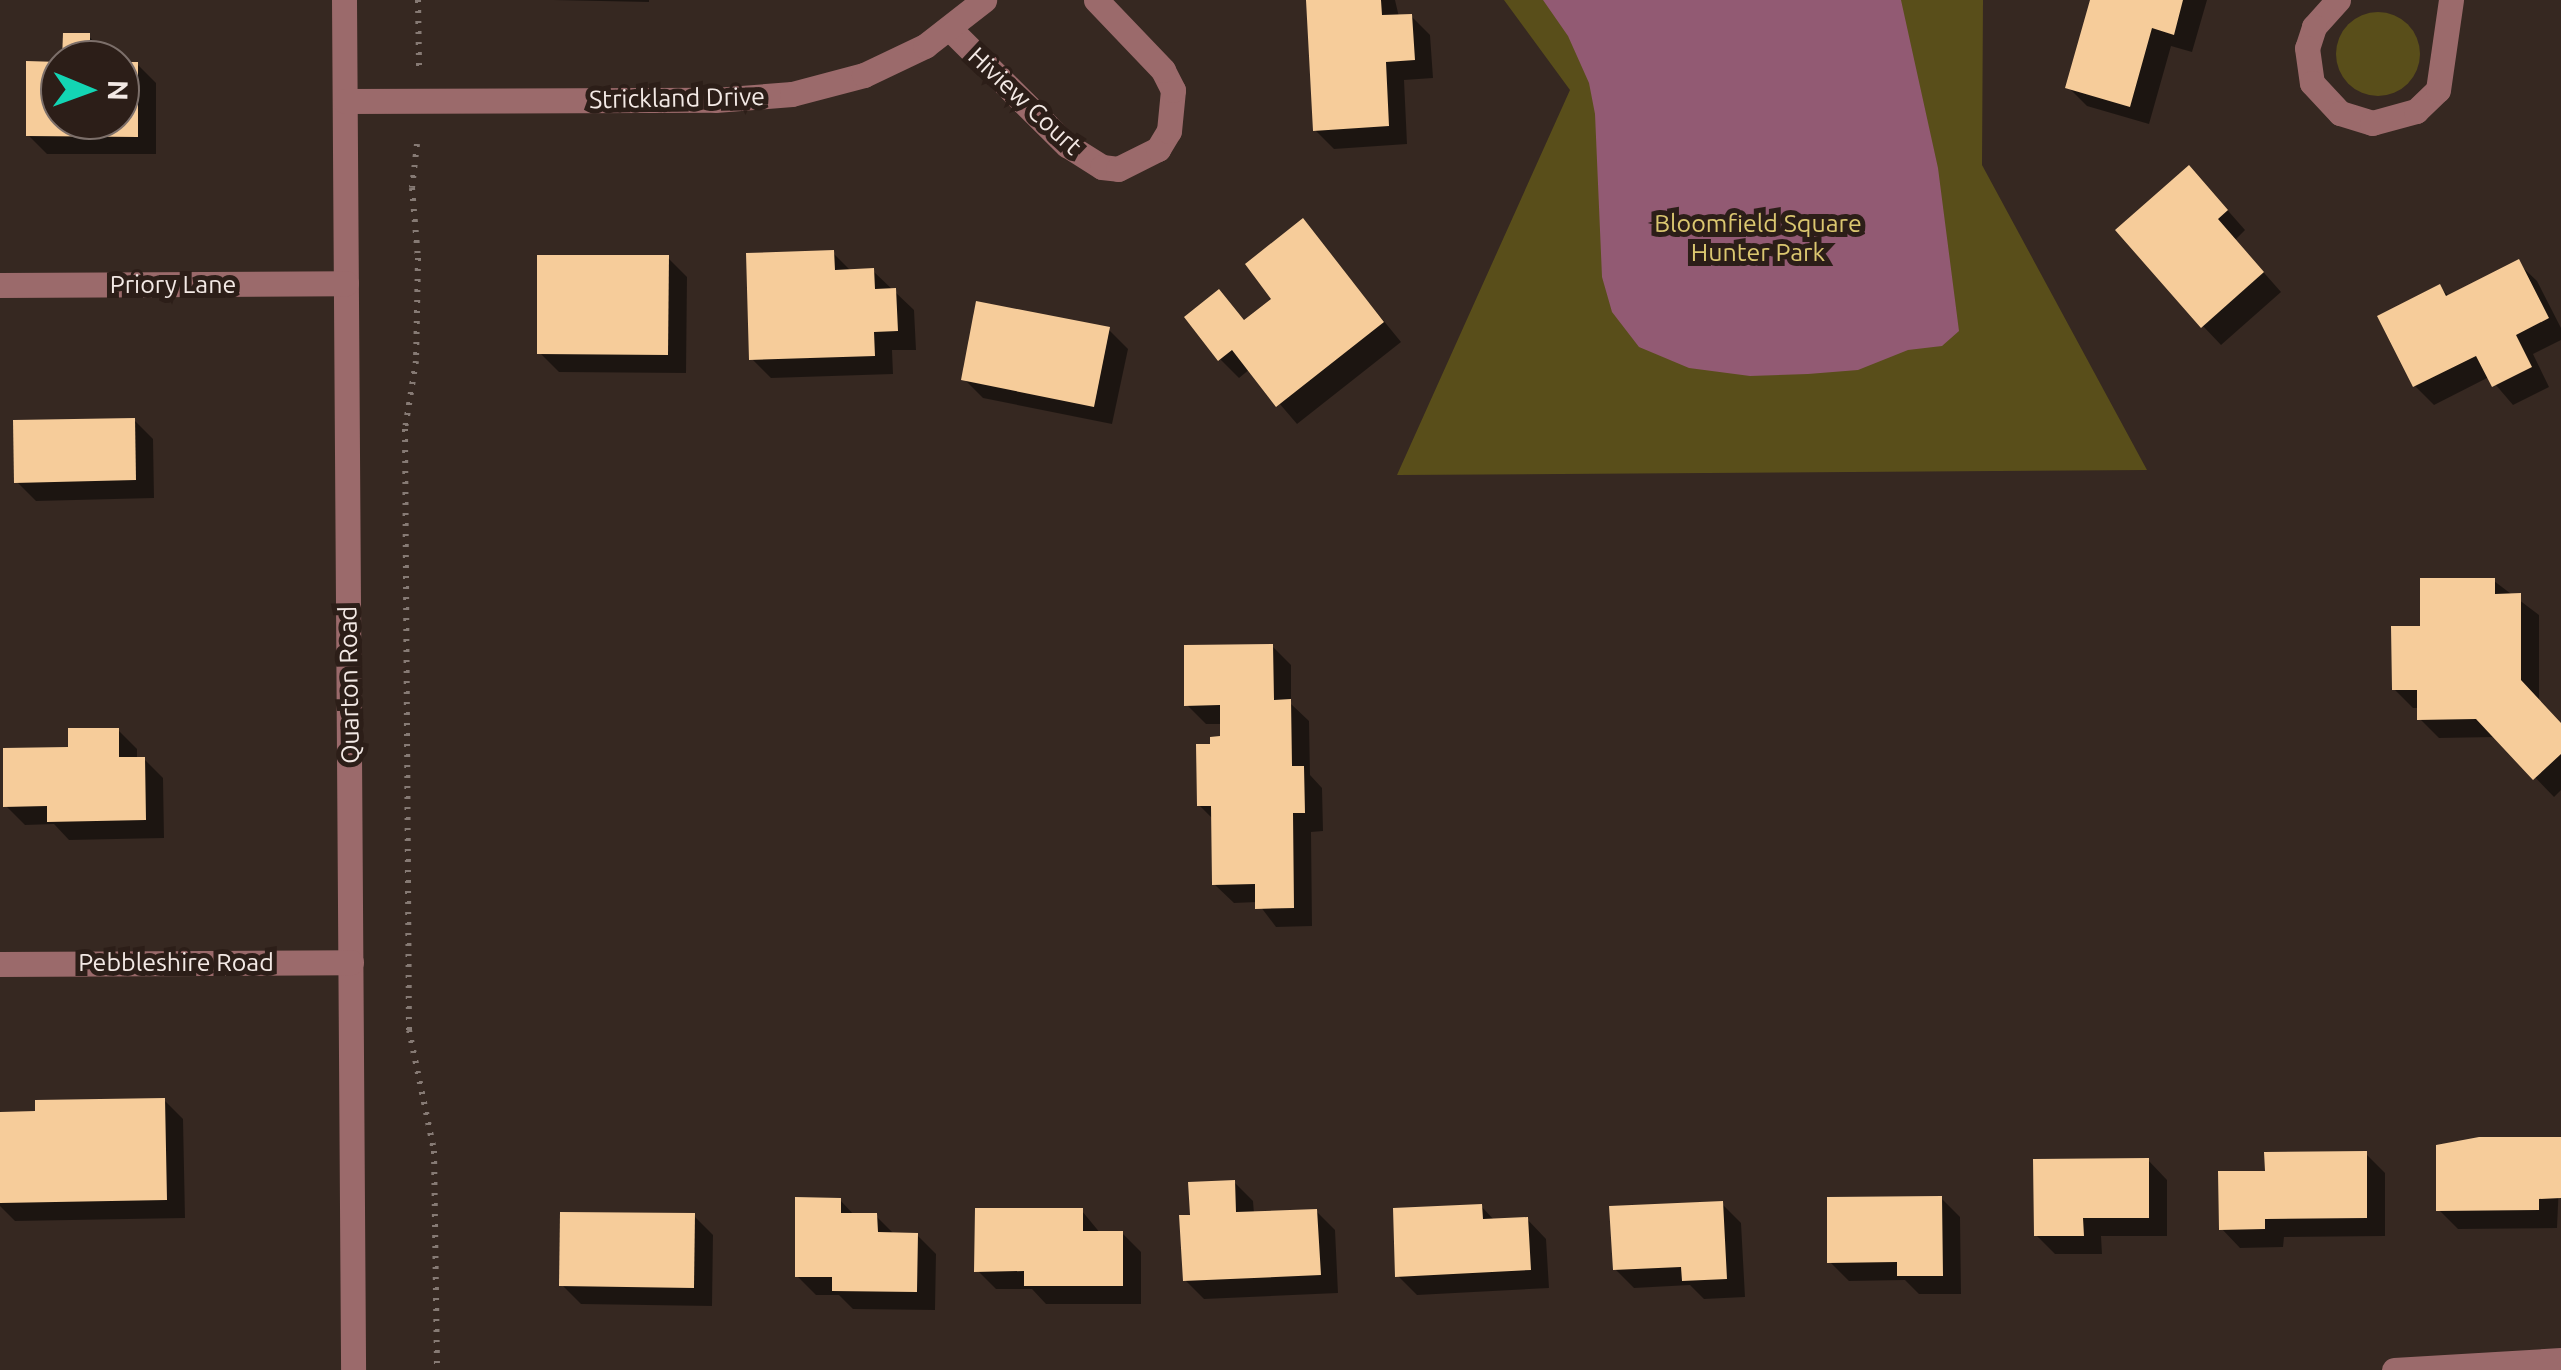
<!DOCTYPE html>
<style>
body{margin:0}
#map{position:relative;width:2561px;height:1370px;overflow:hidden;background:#362821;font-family:Ubuntu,sans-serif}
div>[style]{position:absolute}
.green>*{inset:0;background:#594e1a}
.round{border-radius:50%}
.water>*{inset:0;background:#925a73}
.shadow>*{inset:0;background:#0007}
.building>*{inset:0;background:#f6cc9a}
.path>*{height:6px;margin-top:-3px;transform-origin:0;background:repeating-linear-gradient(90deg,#867a74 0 2.5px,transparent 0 10.5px)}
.minor>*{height:25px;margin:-12.5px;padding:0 12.5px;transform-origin:12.5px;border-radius:12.5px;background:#9b6a6b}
span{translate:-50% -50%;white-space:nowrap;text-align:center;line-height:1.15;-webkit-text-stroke:10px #2c1e18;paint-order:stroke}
.street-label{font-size:25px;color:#f3e9e5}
.park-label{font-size:25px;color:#dbc770}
.north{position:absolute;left:40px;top:40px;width:100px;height:100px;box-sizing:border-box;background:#2c1e18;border:2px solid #7c6f6a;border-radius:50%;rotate:91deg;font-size:28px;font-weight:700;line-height:40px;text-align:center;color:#f3e9e5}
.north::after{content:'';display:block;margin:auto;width:35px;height:45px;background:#13d5b4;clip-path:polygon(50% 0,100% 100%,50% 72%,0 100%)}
</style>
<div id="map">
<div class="green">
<i style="clip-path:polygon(1504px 0,1983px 0,1982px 165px,2147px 470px,1397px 475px,1570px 90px)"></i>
<i class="round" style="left:2336px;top:12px;width:84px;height:84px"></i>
</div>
<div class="water">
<i style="clip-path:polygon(1543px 0,1901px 0,1938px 168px,1959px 331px,1942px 346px,1908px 350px,1858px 370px,1808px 374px,1750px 376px,1689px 368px,1639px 347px,1612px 312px,1602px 277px,1595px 114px,1589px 83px,1568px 36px)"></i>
</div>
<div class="shadow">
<i style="clip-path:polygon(553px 0,649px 0,649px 2px)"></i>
<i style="clip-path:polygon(1308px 0,1395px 0,1399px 17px,1411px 16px,1430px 35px,1433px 78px,1404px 80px,1407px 144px,1334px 149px,1315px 130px)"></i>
<i style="clip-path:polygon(2092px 0,2207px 0,2192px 52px,2171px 46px,2149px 124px,2087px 106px,2068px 87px)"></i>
<i style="clip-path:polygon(89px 36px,108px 60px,65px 60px)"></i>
<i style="clip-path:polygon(60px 64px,60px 120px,120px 120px,120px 64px,137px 64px,156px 83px,156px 154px,47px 154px,28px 135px)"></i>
<i style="clip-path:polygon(2207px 187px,2245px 230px,2235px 240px,2281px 292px,2221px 345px,2203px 326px)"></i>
<i style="clip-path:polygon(1303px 222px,1401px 342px,1297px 424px,1250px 369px,1239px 378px,1220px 359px,1219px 293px,1246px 322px,1274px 299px)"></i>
<i style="clip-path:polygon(833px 253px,852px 272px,873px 271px,914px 310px,916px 350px,892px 350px,893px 374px,771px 378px,752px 359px)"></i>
<i style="clip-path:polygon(668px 258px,687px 277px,686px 373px,559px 372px,540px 353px)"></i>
<i style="clip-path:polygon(2518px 263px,2537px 281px,2561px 328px,2561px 340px,2533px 354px,2549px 387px,2513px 405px,2489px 377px,2434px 405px,2415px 386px,2439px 287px,2450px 297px)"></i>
<i style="clip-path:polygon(1109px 330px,1128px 349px,1112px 424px,983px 398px,964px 379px)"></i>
<i style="clip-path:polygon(134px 420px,153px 439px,154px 498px,36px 501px,17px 482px)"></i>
<i style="clip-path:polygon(2494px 581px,2539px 615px,2539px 701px,2561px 725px,2561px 790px,2554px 797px,2496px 737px,2439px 738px,2420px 719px,2420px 708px,2413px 708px,2394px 689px,2423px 629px)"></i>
<i style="clip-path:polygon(1272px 646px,1291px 665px,1291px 704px,1309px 721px,1310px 775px,1322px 788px,1323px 831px,1311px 832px,1312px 926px,1276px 927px,1257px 902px,1234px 903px,1214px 884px,1214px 820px,1199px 805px,1212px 746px,1222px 739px,1222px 724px,1206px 724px,1187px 705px)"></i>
<i style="clip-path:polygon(118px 730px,137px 749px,137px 759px,144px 759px,163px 778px,164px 838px,69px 840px,54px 824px,25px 825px,6px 806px,71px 749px)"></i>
<i style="clip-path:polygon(164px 1100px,183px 1119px,185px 1218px,15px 1221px,0 1206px,0 1114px)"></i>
<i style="clip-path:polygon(2561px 1139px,2557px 1228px,2458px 1229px,2439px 1210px)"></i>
<i style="clip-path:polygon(2366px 1154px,2385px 1173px,2385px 1236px,2284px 1237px,2283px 1247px,2240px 1248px,2221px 1228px,2267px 1174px)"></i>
<i style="clip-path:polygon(2148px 1160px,2167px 1180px,2167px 1236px,2101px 1236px,2102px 1254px,2055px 1254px,2036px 1235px)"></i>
<i style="clip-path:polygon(1234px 1182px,1253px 1201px,1254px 1214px,1316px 1211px,1335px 1230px,1338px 1293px,1204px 1299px,1185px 1280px,1192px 1217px)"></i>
<i style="clip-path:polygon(1941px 1198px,1960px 1217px,1961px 1294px,1919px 1294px,1905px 1280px,1849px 1281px,1830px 1262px)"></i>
<i style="clip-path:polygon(840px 1200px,855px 1216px,876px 1216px,895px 1235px,917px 1235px,936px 1254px,935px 1310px,853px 1309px,839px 1295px,816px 1295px,797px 1276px)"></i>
<i style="clip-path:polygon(1722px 1204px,1741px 1223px,1745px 1297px,1704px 1299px,1690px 1285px,1634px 1288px,1615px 1269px)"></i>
<i style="clip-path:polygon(1481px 1206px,1495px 1221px,1527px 1219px,1546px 1239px,1549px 1288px,1417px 1295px,1398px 1276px)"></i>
<i style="clip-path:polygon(1082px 1211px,1101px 1234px,1122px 1233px,1141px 1252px,1141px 1304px,1046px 1304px,1032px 1289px,996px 1289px,977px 1270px)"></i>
<i style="clip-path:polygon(694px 1216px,713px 1235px,712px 1306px,581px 1304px,562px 1285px)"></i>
</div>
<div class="building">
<i style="clip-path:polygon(1306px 0,1381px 0,1382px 15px,1412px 14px,1415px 60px,1386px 62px,1389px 126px,1313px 131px)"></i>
<i style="clip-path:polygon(2090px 0,2183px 0,2174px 35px,2152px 28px,2130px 107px,2065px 88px)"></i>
<i style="clip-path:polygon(63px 33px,90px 33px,90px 60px,62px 60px)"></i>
<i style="clip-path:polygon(26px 61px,60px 62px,60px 120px,120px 120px,120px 62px,138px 62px,138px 137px,26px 136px)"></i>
<i style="clip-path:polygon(2189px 165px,2228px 210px,2218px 219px,2264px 272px,2201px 328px,2115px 230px)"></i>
<i style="clip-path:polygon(1303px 218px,1384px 322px,1276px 407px,1232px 350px,1218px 361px,1184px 317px,1219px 289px,1244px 320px,1271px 299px,1245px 264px)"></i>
<i style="clip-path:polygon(834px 250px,835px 270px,874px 268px,875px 289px,896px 288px,898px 331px,874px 332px,875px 356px,749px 360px,746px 253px)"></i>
<i style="clip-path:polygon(537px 255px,669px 255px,668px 355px,537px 354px)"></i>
<i style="clip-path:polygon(2519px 259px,2549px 318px,2516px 335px,2532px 367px,2492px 387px,2476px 356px,2413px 387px,2377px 316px,2440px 284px,2446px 296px)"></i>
<i style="clip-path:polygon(976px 301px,1110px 327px,1094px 407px,961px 380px)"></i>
<i style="clip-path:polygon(135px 418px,136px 480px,14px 483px,13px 420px)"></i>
<i style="clip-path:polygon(2420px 578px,2495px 578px,2495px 594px,2521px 593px,2521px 680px,2561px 723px,2561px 754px,2533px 780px,2476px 719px,2417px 720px,2417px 690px,2392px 690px,2391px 626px,2420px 626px)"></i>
<i style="clip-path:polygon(1273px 644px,1274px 700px,1291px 699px,1292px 766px,1304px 766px,1305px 813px,1293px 813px,1294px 908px,1255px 909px,1255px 884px,1212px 885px,1211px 806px,1197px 806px,1196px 744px,1210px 744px,1210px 737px,1220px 736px,1220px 705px,1184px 706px,1184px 645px)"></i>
<i style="clip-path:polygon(68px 728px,119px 728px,119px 757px,145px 757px,146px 820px,47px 822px,47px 806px,3px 807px,3px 748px,68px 747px)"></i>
<i style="clip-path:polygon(165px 1098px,167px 1200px,0 1203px,0 1112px,35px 1111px,35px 1100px)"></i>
<i style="clip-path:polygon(2479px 1137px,2561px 1137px,2561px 1198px,2539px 1199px,2539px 1210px,2436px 1211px,2436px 1145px)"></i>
<i style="clip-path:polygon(2367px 1151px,2367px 1218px,2265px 1219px,2265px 1229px,2219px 1230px,2218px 1171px,2265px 1171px,2264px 1152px)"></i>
<i style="clip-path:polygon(2149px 1158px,2149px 1218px,2083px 1218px,2084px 1236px,2034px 1236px,2033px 1159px)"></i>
<i style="clip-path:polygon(1235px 1180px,1236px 1212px,1317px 1209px,1321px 1275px,1183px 1281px,1179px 1215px,1190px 1215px,1188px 1182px)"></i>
<i style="clip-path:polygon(1942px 1196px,1943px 1276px,1897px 1276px,1897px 1262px,1827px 1263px,1827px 1197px)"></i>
<i style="clip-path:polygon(795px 1197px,841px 1198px,841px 1213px,877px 1213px,878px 1232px,918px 1233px,917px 1292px,832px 1291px,832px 1277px,795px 1277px)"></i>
<i style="clip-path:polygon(1723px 1201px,1727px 1279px,1682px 1281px,1681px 1267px,1613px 1270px,1609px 1206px)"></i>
<i style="clip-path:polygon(1482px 1204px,1483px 1219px,1528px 1217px,1531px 1270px,1395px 1277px,1393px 1208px)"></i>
<i style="clip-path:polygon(975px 1208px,1083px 1208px,1083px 1231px,1123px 1231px,1123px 1286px,1024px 1286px,1024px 1271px,974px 1272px)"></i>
<i style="clip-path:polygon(560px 1212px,695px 1213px,694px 1288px,559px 1286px)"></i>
</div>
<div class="path">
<i style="left:418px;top:0;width:66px;rotate:89.1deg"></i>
<i style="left:417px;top:144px;width:44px;rotate:96.5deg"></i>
<i style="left:412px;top:188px;width:70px;rotate:85.1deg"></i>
<i style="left:418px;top:258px;width:103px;rotate:91.1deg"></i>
<i style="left:416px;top:361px;width:69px;rotate:99.2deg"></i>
<i style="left:405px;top:429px;width:601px;rotate:89.62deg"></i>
<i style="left:409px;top:1030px;width:124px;rotate:78.3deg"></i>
<i style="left:434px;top:1151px;width:219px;rotate:89.2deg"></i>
</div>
<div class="minor">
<i style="left:344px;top:0;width:1370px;rotate:89.62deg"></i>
<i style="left:2338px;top:0;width:36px;rotate:132deg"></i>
<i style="left:2314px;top:27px;width:22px;rotate:108deg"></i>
<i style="left:2307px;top:48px;width:35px;rotate:82deg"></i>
<i style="left:2312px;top:83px;width:41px;rotate:47deg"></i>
<i style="left:2340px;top:113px;width:34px;rotate:17deg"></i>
<i style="left:2372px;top:123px;width:46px;rotate:-15.3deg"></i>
<i style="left:2416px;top:111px;width:30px;rotate:-44deg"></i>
<i style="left:2438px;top:90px;width:91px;rotate:-81.8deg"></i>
<i style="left:950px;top:29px;width:165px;rotate:44.8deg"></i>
<i style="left:1067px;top:145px;width:41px;rotate:32.2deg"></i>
<i style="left:1102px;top:167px;width:16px;rotate:7deg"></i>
<i style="left:1118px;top:169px;width:45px;rotate:-26.6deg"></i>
<i style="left:1158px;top:149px;width:21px;rotate:-59deg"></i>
<i style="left:1169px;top:131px;width:41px;rotate:-84.4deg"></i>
<i style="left:1173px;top:90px;width:22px;rotate:-117deg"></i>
<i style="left:1163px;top:70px;width:97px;rotate:-133.7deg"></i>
<i style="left:345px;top:101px;width:370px;rotate:-0.2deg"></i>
<i style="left:715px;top:100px;width:77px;rotate:-4.5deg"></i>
<i style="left:792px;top:94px;width:74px;rotate:-14.8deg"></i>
<i style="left:864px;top:75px;width:68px;rotate:-25.4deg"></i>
<i style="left:925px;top:46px;width:75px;rotate:-37.9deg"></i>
<i style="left:0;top:285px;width:346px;rotate:-0.3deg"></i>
<i style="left:0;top:964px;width:351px;rotate:-0.3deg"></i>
<i style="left:2394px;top:1370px;width:167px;rotate:-3.4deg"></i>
</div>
<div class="street-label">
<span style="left:677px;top:98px;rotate:-1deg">Strickland Drive</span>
<span style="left:1025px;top:101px;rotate:43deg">Hiview Court</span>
<span style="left:173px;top:284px">Priory Lane</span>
<span style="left:349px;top:685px;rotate:-91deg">Quarton Road</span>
<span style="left:176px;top:962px">Pebbleshire Road</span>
</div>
<div class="park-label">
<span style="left:1758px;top:238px">Bloomfield Square<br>Hunter Park</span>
</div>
<div class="north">N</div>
</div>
